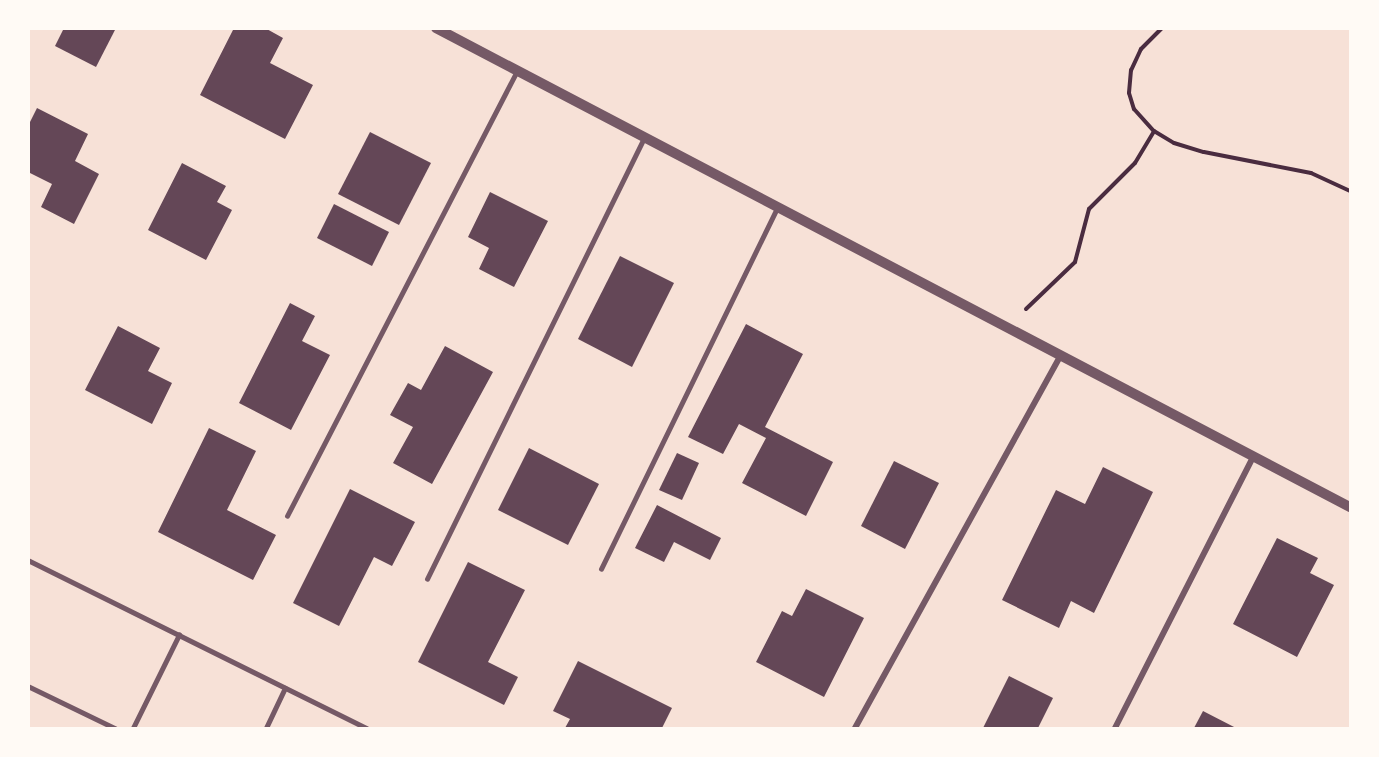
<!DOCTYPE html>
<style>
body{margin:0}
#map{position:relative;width:1379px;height:757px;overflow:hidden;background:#f7e1d7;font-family:Merriweather,serif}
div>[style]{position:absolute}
.building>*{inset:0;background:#644757}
.path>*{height:4px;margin:-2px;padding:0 2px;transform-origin:2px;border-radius:2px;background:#4a2c40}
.service>*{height:4.5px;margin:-2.25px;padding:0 2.25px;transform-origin:2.25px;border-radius:2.25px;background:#755966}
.minor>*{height:6px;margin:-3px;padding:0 3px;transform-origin:3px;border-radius:3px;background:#755966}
.tertiary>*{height:10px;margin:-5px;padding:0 5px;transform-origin:5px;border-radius:5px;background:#755966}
span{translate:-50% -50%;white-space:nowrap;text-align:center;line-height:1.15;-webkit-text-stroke:6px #fffaf5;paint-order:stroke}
.frame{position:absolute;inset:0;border:30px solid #fffaf5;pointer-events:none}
</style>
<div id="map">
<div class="building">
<i style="clip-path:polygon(64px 28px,116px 28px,96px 67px,55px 46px)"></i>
<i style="clip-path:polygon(234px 28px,265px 28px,283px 38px,270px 63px,313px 85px,285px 139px,200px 95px)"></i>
<i style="clip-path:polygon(37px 108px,88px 134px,75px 161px,99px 174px,74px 224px,41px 207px,52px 184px,28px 172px,28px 126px)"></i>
<i style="clip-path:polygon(370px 132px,431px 163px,399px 225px,338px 194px)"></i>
<i style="clip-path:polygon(182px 163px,226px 186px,217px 202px,232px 210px,206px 260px,148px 230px)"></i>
<i style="clip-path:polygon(490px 192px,548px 221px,514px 287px,479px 269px,489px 248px,468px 237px)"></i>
<i style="clip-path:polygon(334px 204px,389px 232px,372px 266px,317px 238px)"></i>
<i style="clip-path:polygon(620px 256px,674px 283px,632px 367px,578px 339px)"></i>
<i style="clip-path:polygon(290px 303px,315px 316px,302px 341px,330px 355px,291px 430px,239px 403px)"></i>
<i style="clip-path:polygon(746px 324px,803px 354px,765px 427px,833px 462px,806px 516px,742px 483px,766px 438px,739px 424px,723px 454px,688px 437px)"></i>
<i style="clip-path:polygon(118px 326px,160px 348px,148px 371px,172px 383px,152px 424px,85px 390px)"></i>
<i style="clip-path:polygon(445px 346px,493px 372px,432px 484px,393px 463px,413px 427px,390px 415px,408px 383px,421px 390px)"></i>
<i style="clip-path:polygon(209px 428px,256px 451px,227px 510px,276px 535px,253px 580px,158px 532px)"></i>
<i style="clip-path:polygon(529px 448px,599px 484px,568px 545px,498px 510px)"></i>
<i style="clip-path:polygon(677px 453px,699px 463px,682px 500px,659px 490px)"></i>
<i style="clip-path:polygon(894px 461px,939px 483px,905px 549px,861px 526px)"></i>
<i style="clip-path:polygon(1103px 467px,1153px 492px,1094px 613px,1071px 601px,1059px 628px,1002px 600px,1056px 490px,1085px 504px)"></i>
<i style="clip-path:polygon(350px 489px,415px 522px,392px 566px,374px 557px,339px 626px,293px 603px)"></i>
<i style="clip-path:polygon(657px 505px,721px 538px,710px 560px,674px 542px,664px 562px,635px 548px)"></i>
<i style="clip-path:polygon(1277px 538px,1318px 558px,1310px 573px,1334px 585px,1297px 657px,1233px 624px)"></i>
<i style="clip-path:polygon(468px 562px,525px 590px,488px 662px,518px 677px,504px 705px,418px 662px)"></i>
<i style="clip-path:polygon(806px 589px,864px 618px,824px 697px,756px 662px,782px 611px,792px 616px)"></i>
<i style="clip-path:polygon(578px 661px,672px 708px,662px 728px,565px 728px,570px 719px,553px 711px)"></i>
<i style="clip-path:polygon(1009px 676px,1053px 698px,1038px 728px,983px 728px)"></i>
<i style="clip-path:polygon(1203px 711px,1236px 728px,1194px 728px)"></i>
</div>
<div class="path">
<i style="left:1162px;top:28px;width:30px;rotate:135deg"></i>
<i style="left:1141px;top:49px;width:23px;rotate:115deg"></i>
<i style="left:1131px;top:70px;width:23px;rotate:95deg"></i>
<i style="left:1129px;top:93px;width:17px;rotate:73deg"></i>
<i style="left:1134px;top:109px;width:30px;rotate:48deg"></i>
<i style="left:1154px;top:131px;width:23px;rotate:31deg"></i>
<i style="left:1174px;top:143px;width:31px;rotate:17deg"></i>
<i style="left:1204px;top:152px;width:109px;rotate:11.1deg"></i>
<i style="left:1311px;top:173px;width:43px;rotate:24.8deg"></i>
<i style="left:1026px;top:309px;width:68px;rotate:-43.8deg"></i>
<i style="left:1075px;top:262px;width:55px;rotate:-75.2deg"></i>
<i style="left:1089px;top:209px;width:65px;rotate:-45deg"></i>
<i style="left:1135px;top:163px;width:37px;rotate:-59deg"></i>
</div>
<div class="service">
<i style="left:287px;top:516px;width:501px;rotate:-62.67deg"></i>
<i style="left:28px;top:560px;width:378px;rotate:26.4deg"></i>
<i style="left:601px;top:569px;width:402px;rotate:-64deg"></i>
<i style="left:427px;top:579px;width:491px;rotate:-63.8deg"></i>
<i style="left:28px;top:686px;width:97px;rotate:25.8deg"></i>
<i style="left:133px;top:728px;width:104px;rotate:-63.7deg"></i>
<i style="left:266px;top:728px;width:44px;rotate:-64.6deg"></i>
</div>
<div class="minor">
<i style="left:855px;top:728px;width:424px;rotate:-61.1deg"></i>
<i style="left:1115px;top:728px;width:304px;rotate:-63deg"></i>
</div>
<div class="tertiary">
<i style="left:436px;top:28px;width:1032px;rotate:27.66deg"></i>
</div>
<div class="frame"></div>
</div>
